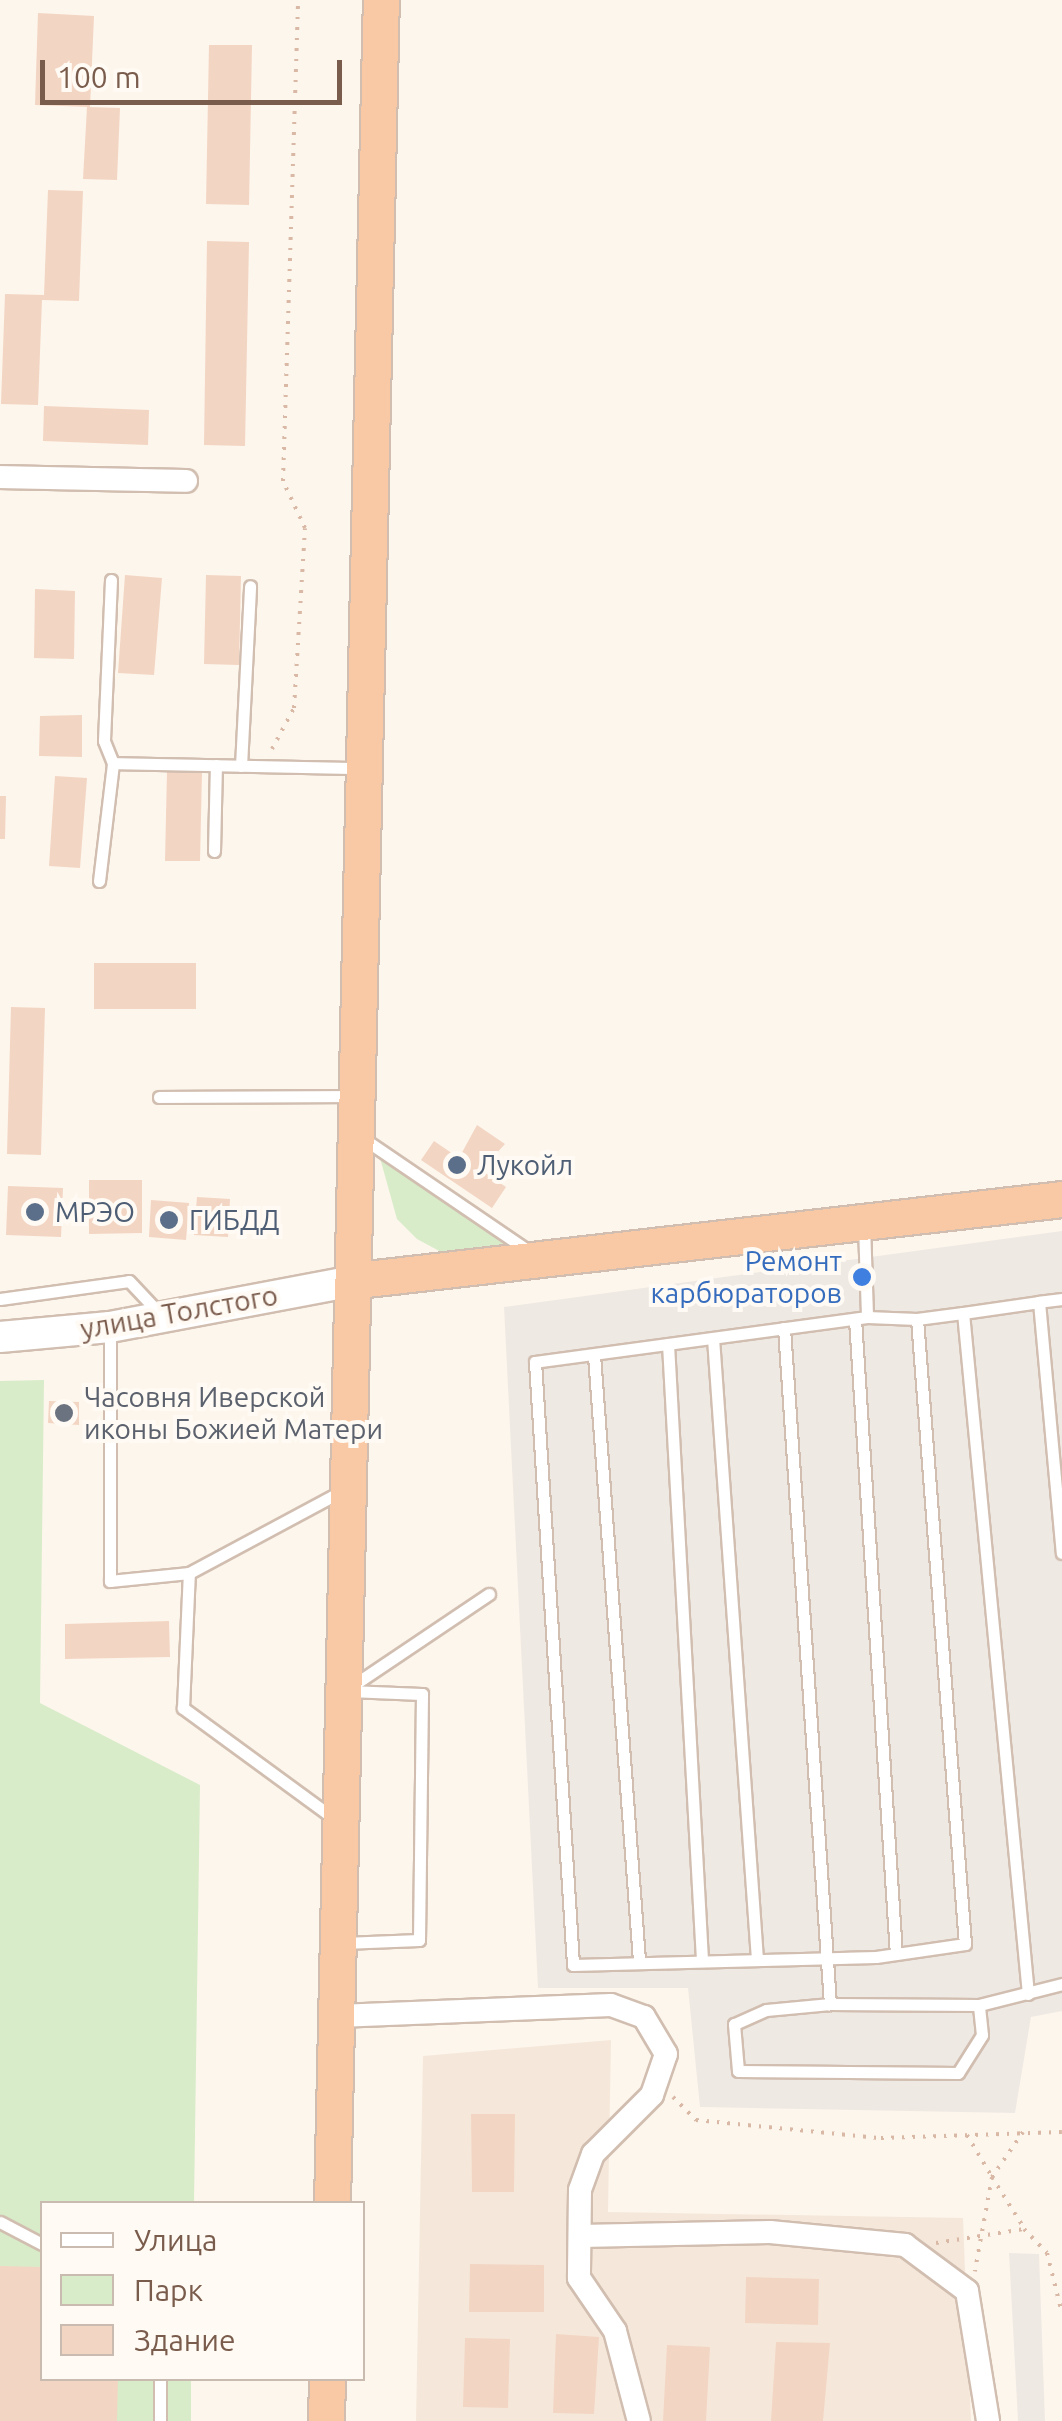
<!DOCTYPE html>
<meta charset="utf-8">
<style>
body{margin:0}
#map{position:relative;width:1062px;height:2421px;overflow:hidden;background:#fdf6ec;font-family:Ubuntu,sans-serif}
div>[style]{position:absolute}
.residential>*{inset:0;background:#f5e8da}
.industrial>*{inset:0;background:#efe9e4}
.green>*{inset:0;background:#d8ecc9}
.building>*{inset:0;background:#f3d5c3}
.path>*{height:4px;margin-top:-2px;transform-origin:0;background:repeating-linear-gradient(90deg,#d9b8a5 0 2.5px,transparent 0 10.5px)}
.roads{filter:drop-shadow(2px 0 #d1beb0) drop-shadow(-2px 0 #d1beb0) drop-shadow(0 2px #d1beb0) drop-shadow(0 -2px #d1beb0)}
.service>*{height:11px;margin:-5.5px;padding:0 5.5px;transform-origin:5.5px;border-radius:5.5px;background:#fff}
.minor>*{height:22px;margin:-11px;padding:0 11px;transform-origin:11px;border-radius:11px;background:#fff}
.secondary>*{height:30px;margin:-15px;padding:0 15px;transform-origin:15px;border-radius:15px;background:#fff}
.trunk>*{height:35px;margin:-17.5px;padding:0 17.5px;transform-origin:17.5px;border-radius:17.5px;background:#f9c8a4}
.dots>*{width:28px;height:28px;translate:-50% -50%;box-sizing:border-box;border:5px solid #fffaf3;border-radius:50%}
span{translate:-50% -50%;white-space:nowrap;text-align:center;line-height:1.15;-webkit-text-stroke:8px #fffaf3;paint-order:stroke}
.service-label{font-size:28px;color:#4e5e75}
.left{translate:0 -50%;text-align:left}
.shop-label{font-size:28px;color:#366cbe}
.right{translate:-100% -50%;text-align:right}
.street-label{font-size:28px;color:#7a5c4d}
.worship-label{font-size:28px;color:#5b616d}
.legend{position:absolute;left:40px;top:2201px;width:325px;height:180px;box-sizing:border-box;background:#fffaf3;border:2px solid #cabbb1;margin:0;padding:12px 18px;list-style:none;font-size:30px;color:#7a5c4d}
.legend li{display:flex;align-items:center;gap:20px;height:50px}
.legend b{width:50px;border:2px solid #cabbb1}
.scale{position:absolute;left:40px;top:60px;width:302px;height:45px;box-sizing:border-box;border:5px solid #7a5c4d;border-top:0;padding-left:12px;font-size:30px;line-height:35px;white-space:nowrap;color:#7a5c4d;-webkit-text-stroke:8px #fffaf3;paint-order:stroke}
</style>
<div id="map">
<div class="residential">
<i style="clip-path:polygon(611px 2040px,608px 2212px,963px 2218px,971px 2421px,416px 2421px,423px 2056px)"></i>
</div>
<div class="industrial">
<i style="clip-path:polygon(1062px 1231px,1062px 2011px,1031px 2017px,1015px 2113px,700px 2107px,688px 1988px,538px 1988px,504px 1307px)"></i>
<i style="clip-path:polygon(1009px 2253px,1039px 2254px,1045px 2421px,1018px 2421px)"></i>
</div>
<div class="green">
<i style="clip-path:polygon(380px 1158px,514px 1251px,443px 1253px,417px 1239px,397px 1219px)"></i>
<i style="clip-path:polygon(44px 1380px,40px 1703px,200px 1785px,194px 2203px,42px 2204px,42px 2378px,191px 2379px,191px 2421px,0 2421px,0 1381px)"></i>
</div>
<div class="building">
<i style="clip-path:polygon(38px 13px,94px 16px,90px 107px,35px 105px)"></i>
<i style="clip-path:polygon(209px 45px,252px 45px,249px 205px,206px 204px)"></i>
<i style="clip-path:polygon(87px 107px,120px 108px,117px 180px,83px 179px)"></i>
<i style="clip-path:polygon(48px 190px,83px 191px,79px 301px,42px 300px,38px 405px,1px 404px,5px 294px,44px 295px)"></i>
<i style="clip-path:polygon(207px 241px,249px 242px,245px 446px,204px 445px)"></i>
<i style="clip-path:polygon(44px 406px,149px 410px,148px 445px,43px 441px)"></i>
<i style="clip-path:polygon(125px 575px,162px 578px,154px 675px,118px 673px)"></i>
<i style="clip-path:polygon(206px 575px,241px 576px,239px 665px,204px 664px)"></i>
<i style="clip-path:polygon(35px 589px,75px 591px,74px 659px,34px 658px)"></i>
<i style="clip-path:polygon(82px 715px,82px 757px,39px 756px,40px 716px)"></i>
<i style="clip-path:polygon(167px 771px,202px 772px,200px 861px,165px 861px)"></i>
<i style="clip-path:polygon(55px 776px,87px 778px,80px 868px,49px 866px)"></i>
<i style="clip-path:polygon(0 796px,6px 796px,5px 839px,0 839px)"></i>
<i style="clip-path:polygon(94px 963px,196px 963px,196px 1009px,94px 1009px)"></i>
<i style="clip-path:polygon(11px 1007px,45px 1008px,41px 1155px,7px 1154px)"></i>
<i style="clip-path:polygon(477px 1125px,505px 1144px,481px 1170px,506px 1187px,492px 1208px,421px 1160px,434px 1141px,459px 1158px)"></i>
<i style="clip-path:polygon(89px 1180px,142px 1180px,142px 1233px,89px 1234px)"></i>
<i style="clip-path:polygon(8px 1186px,63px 1188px,61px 1237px,6px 1235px)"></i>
<i style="clip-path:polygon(197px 1197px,230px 1199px,228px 1237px,194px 1235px)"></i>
<i style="clip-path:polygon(151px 1200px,189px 1203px,186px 1240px,149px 1237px)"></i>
<i style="clip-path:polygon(49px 1401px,79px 1402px,79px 1425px,48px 1423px)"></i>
<i style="clip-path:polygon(169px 1621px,170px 1657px,65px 1659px,65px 1624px)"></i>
<i style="clip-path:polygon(471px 2114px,515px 2114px,514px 2192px,472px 2192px)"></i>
<i style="clip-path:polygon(470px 2264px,544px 2265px,544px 2312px,469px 2312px)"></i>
<i style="clip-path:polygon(0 2266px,42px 2267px,42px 2378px,118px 2378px,117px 2421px,0 2421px)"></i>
<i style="clip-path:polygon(746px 2277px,819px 2279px,818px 2325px,745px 2323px)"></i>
<i style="clip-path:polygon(556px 2334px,599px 2337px,594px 2414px,553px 2413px)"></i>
<i style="clip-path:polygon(465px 2338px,510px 2339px,508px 2408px,463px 2407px)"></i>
<i style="clip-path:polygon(776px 2342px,830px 2343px,823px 2421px,771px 2421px)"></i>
<i style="clip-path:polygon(667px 2345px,710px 2347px,706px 2421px,663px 2421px)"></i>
</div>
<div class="path">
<i style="left:272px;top:749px;width:47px;rotate:-61.8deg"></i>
<i style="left:294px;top:708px;width:180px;rotate:-86.5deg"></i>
<i style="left:305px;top:528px;width:52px;rotate:-115.1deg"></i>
<i style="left:283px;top:481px;width:481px;rotate:-88.2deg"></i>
<i style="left:673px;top:2097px;width:33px;rotate:45deg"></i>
<i style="left:696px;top:2120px;width:186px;rotate:5.6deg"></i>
<i style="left:881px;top:2138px;width:181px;rotate:-1.9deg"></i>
<i style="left:1023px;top:2132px;width:55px;rotate:124.6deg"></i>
<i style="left:992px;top:2177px;width:60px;rotate:57.9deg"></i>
<i style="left:967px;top:2135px;width:49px;rotate:59.2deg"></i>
<i style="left:992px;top:2177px;width:96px;rotate:100.3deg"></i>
<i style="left:936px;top:2243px;width:89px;rotate:-9deg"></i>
<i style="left:1024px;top:2229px;width:33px;rotate:46deg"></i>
<i style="left:1047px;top:2253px;width:62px;rotate:76deg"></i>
</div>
<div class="roads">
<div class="service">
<i style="left:111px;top:580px;width:161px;rotate:92.5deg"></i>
<i style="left:104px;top:741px;width:24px;rotate:68deg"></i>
<i style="left:241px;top:766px;width:180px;rotate:-87.1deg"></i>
<i style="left:214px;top:851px;width:86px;rotate:-88.7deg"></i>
<i style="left:99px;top:881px;width:119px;rotate:-83.2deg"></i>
<i style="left:113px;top:763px;width:245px;rotate:1.2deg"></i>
<i style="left:159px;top:1097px;width:193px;rotate:-0.3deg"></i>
<i style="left:361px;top:1137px;width:207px;rotate:34.2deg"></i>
<i style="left:864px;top:1225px;width:92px;rotate:88.1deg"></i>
<i style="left:867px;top:1317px;width:335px;rotate:172.3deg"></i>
<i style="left:535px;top:1362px;width:604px;rotate:86.39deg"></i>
<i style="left:573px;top:1965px;width:303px;rotate:-1.5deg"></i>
<i style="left:876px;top:1957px;width:90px;rotate:-8.3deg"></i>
<i style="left:965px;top:1944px;width:627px;rotate:-94.39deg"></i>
<i style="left:917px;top:1319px;width:50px;rotate:-177.7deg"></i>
<i style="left:0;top:1299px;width:130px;rotate:-7.9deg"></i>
<i style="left:129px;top:1281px;width:45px;rotate:46.8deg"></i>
<i style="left:1062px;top:1299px;width:23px;rotate:173deg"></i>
<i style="left:1039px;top:1302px;width:252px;rotate:84.8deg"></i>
<i style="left:855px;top:1319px;width:636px;rotate:86.31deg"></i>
<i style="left:917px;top:1319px;width:46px;rotate:-7.4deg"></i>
<i style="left:784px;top:1328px;width:678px;rotate:86.11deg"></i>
<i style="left:830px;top:2004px;width:64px;rotate:174.6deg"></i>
<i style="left:766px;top:2010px;width:35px;rotate:156deg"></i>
<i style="left:734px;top:2024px;width:47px;rotate:85.1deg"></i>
<i style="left:738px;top:2071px;width:220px;rotate:0.5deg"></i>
<i style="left:958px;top:2073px;width:45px;rotate:-57.7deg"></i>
<i style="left:982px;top:2035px;width:30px;rotate:-96deg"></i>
<i style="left:979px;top:2005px;width:149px;rotate:-179.6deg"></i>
<i style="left:110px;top:1330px;width:251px;rotate:90deg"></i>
<i style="left:110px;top:1581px;width:79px;rotate:-5.8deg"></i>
<i style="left:713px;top:1338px;width:623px;rotate:85.95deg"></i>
<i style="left:668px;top:1344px;width:616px;rotate:86.84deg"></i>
<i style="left:594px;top:1355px;width:607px;rotate:85.75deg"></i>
<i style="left:352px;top:1686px;width:165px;rotate:-33.9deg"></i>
<i style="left:332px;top:1817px;width:185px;rotate:-143.8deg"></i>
<i style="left:183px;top:1708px;width:135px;rotate:-87.5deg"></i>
<i style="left:189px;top:1573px;width:171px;rotate:-28.2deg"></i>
<i style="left:343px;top:1943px;width:76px;rotate:-2.3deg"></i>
<i style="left:419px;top:1940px;width:246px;rotate:-89.3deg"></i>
<i style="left:422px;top:1694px;width:74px;rotate:-177.7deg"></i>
<i style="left:1028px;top:1994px;width:684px;rotate:-95.45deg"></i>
<i style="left:963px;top:1313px;width:77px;rotate:-8.2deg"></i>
<i style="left:979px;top:2005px;width:86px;rotate:-14.2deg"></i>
<i style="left:0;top:2222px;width:47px;rotate:27.6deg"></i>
<i style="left:160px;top:2378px;width:43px;rotate:90deg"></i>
</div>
<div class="minor">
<i style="left:0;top:477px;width:186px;rotate:1.2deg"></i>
<i style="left:338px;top:2016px;width:273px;rotate:-2.3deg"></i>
<i style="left:611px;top:2005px;width:35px;rotate:20deg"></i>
<i style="left:644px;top:2017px;width:43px;rotate:59.3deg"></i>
<i style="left:666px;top:2054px;width:43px;rotate:108.9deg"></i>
<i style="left:652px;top:2095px;width:83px;rotate:135deg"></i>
<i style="left:593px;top:2154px;width:38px;rotate:110deg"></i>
<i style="left:580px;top:2190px;width:88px;rotate:90.7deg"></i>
<i style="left:579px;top:2278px;width:64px;rotate:55.8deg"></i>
<i style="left:615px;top:2331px;width:93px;rotate:75.1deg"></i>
<i style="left:581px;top:2236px;width:189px;rotate:-1.2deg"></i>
<i style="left:770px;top:2232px;width:136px;rotate:5.5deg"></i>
<i style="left:905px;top:2245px;width:77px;rotate:36.6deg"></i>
<i style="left:967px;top:2291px;width:132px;rotate:80.8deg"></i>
</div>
<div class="secondary">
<i style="left:0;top:1337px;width:110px;rotate:-5.2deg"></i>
<i style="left:110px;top:1327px;width:252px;rotate:-10.7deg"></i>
</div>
<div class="trunk">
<i style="left:358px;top:1280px;width:709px;rotate:-6.56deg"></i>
<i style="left:332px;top:2204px;width:2205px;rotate:-88.73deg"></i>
<i style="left:326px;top:2421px;width:43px;rotate:-88.7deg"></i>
</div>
</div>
<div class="dots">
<i style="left:457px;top:1165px;background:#5c6f8a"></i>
<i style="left:35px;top:1212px;background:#5c6f8a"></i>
<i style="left:169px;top:1220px;background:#5c6f8a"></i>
<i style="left:862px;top:1277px;background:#3f7fe0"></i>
<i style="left:64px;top:1413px;background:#6b7280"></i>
</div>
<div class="service-label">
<span class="left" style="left:477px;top:1165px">Лукойл</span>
<span class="left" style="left:55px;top:1212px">МРЭО</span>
<span class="left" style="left:189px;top:1220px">ГИБДД</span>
</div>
<div class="shop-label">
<span class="right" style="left:842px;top:1277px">Ремонт<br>карбюраторов</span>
</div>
<div class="street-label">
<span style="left:179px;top:1312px;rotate:-10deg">улица Толстого</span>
</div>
<div class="worship-label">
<span class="left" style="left:84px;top:1413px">Часовня Иверской<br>иконы Божией Матери</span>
</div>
<ul class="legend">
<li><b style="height:12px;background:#fff"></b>Улица</li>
<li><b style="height:28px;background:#d8ecc9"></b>Парк</li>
<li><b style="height:28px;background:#f3d5c3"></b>Здание</li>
</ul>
<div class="scale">100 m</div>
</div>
